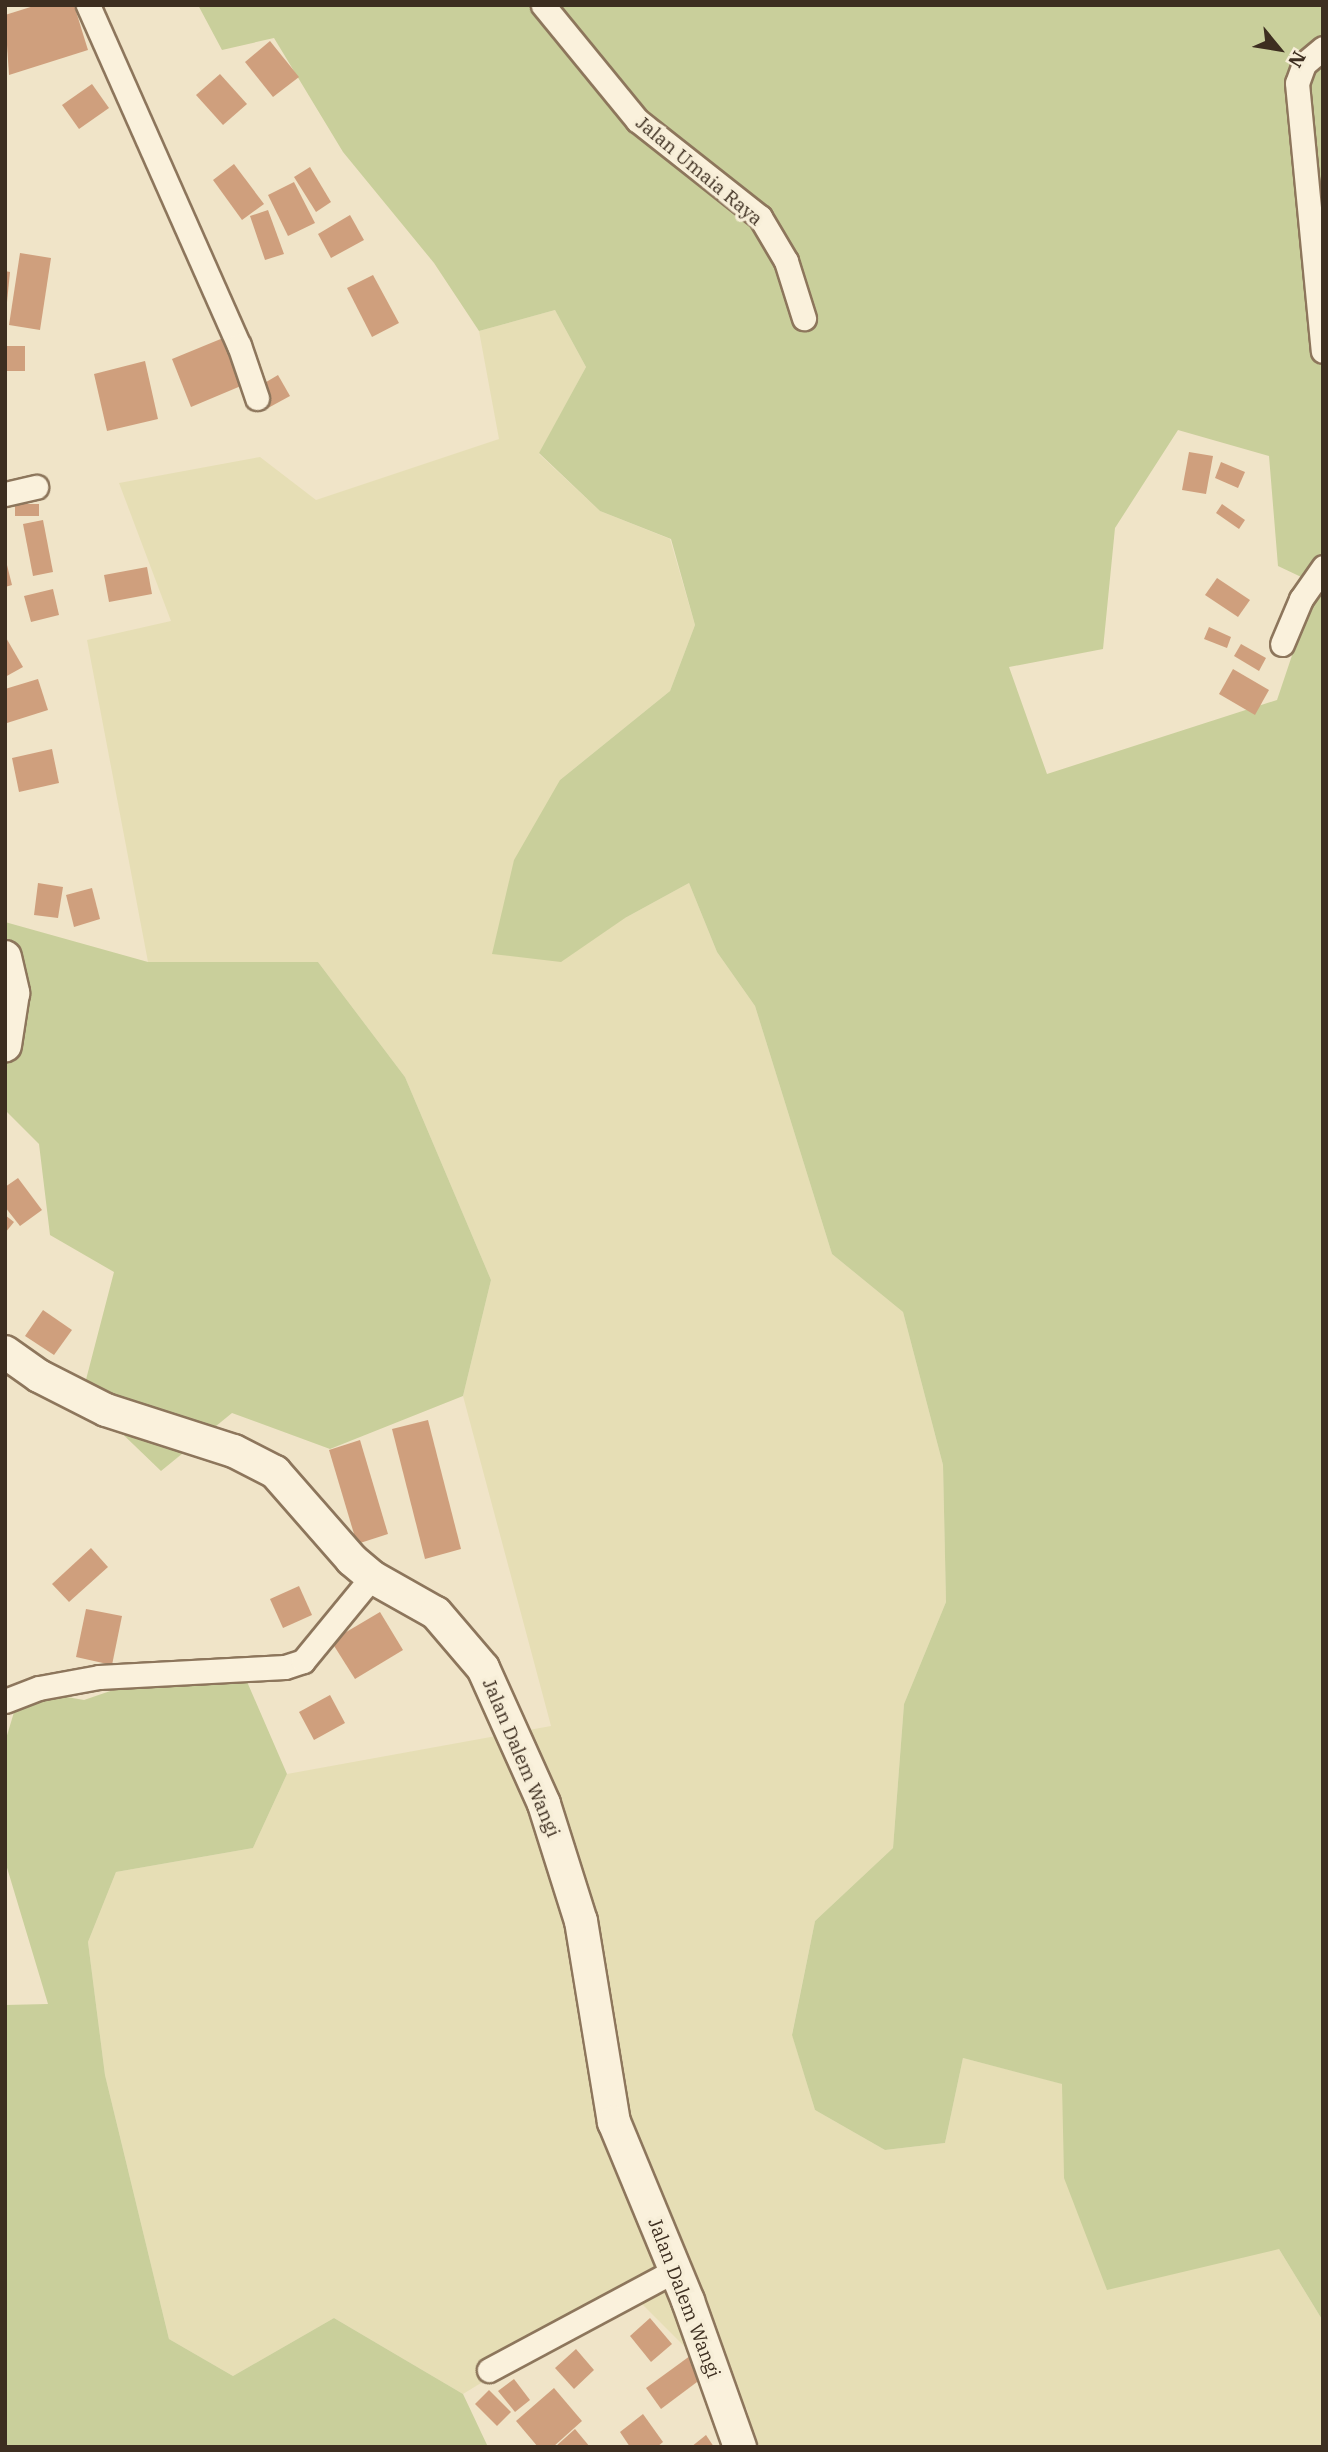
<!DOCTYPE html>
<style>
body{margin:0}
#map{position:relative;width:1328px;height:2452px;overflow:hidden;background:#f0e4c8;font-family:"IBM Plex Serif",serif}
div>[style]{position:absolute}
.farmland>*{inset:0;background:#e6deb5}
.green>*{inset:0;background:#c9cf9b}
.building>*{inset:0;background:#cf9f7d}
.roads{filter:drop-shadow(2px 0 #8d765c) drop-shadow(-2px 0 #8d765c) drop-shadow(0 2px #8d765c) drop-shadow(0 -2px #8d765c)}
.street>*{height:23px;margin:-11.5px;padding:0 11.5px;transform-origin:11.5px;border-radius:11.5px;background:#faf1dc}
.secondary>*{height:32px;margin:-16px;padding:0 16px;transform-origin:16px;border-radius:16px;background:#faf1dc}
span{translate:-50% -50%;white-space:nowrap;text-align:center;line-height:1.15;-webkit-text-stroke:7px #f7eed8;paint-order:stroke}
.street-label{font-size:19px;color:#3d2e20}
.frame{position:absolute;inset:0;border:7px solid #3d2e20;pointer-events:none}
.north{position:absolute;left:1244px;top:14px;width:70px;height:70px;-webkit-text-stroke:5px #f7eed8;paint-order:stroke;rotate:120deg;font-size:19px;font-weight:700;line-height:28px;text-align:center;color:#3d2e20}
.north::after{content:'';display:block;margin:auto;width:24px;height:32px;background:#3d2e20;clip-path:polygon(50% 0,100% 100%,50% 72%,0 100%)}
</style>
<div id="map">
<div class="farmland">
<i style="clip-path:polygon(555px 310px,586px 367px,539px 454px,600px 511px,670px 539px,695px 625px,670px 691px,560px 780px,625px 918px,689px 883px,717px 952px,755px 1006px,832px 1254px,903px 1312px,943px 1465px,946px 1602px,904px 1704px,893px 1848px,815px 1921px,792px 2034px,815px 2110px,885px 2150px,945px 2143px,963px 2058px,1063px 2084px,1064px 2178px,1279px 2249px,1323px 2321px,1323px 2447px,755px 2447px,747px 2409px,630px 2292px,463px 2394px,334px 2318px,233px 2376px,169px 2339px,105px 2075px,88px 1942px,116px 1872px,253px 1848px,287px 1774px,551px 1726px,463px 1396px,491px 1280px,405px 1077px,318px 962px,148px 962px,87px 640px,171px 621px,119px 483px,260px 457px,316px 500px,499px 439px,479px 331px)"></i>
</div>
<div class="green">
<i style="clip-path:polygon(evenodd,198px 5px,1323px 5px,1323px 2321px,1279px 2249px,1107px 2290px,1064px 2178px,1062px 2084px,963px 2058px,945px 2143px,885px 2150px,815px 2110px,792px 2035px,815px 1921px,893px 1848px,904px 1704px,946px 1602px,943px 1465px,903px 1312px,832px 1254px,755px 1006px,717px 952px,689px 883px,625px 918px,561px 962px,492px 954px,514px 860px,560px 780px,670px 691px,695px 625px,671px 539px,600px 511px,539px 453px,586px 367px,555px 310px,479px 331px,434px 263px,343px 152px,274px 38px,222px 50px,198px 5px,1178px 430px,1269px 456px,1278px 566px,1316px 584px,1277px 700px,1047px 774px,1009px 667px,1103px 649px,1115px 528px,1178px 430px)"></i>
<i style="clip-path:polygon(5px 922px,148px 962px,318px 962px,405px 1077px,491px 1280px,463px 1396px,330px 1449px,232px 1413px,161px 1471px,82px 1395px,114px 1272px,50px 1235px,39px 1144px,5px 1110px)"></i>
<i style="clip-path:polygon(163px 1673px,245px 1677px,287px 1774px,253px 1848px,116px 1872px,88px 1942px,105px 2075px,169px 2339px,233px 2376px,334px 2318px,463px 2394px,488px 2447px,5px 2447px,5px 2005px,48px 2004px,5px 1861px,5px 1742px,21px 1689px,84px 1700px)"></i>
</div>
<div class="building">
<i style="clip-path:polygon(37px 5px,74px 5px,88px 50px,9px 75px,5px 15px)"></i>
<i style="clip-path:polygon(270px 41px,299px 77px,273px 97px,245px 62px)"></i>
<i style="clip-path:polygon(220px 74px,247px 104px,223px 125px,196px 95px)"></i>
<i style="clip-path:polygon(92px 84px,109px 108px,79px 129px,62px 105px)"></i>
<i style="clip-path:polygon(234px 164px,264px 204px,242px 220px,213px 180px)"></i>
<i style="clip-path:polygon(310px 167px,331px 202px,316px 212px,294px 177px)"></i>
<i style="clip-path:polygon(294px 182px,315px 223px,288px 236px,268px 195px)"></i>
<i style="clip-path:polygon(268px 210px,284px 254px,265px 260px,250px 216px)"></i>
<i style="clip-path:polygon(350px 215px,364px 240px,331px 258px,318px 234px)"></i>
<i style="clip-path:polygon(20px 253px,51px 258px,40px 330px,9px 325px)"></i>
<i style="clip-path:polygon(5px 271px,10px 272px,7px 302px,5px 302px)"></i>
<i style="clip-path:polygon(373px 275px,399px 323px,372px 337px,347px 288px)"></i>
<i style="clip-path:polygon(228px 336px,248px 383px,191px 407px,172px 359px)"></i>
<i style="clip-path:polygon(5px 346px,25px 346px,25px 371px,5px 371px)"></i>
<i style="clip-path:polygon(145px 361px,158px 419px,107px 431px,94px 374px)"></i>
<i style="clip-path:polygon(278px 375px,290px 396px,268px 408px,256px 388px)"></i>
<i style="clip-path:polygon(1189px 452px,1213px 456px,1206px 494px,1182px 490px)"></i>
<i style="clip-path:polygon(1221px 462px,1245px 472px,1238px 488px,1215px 478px)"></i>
<i style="clip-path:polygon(15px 504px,39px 504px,39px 516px,15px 516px)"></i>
<i style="clip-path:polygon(1222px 504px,1245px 520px,1239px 529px,1216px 513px)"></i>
<i style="clip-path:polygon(43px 520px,53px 572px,33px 576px,23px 524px)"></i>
<i style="clip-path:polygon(5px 557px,12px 585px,5px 587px)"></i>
<i style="clip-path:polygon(147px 567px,152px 594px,109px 602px,104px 575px)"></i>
<i style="clip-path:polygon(1217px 578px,1250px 600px,1238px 617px,1205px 595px)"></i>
<i style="clip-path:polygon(53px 589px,59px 615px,31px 622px,24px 596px)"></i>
<i style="clip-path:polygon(1209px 627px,1231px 637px,1227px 648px,1204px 639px)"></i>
<i style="clip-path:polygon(5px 636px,23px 667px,5px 677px)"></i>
<i style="clip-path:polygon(1241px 644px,1266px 658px,1259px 671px,1234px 656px)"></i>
<i style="clip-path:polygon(1233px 669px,1269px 690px,1255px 715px,1219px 694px)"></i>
<i style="clip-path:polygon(38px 679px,48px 710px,7px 723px,5px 689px)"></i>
<i style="clip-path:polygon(52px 749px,59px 783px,19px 792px,12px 758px)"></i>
<i style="clip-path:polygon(38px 883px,63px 887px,58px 918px,34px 915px)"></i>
<i style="clip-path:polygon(92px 888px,100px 919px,74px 927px,66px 895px)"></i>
<i style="clip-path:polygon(18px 1178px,42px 1210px,20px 1226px,5px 1207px,5px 1187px)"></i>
<i style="clip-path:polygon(5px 1215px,14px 1222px,5px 1233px)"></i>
<i style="clip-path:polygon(43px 1310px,72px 1330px,54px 1355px,25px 1336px)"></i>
<i style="clip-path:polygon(428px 1420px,461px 1549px,425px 1559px,392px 1429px)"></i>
<i style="clip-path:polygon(360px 1440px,388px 1534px,357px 1544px,329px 1450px)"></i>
<i style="clip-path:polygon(91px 1548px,108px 1567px,69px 1602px,52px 1584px)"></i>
<i style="clip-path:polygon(299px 1586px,312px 1615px,283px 1628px,270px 1599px)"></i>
<i style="clip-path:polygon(86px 1609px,122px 1616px,112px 1665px,76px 1657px)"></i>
<i style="clip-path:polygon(380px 1612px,403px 1650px,355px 1679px,331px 1641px)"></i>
<i style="clip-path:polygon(330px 1695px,345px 1723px,314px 1740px,299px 1712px)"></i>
<i style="clip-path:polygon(650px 2318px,672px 2344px,651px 2362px,630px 2336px)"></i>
<i style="clip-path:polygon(576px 2349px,594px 2370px,574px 2389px,555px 2368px)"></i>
<i style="clip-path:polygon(694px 2353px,709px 2373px,661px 2409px,646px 2388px)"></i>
<i style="clip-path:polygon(514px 2379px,530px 2400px,515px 2412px,498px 2391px)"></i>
<i style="clip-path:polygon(554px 2388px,582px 2421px,553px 2447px,538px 2447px,516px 2421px)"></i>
<i style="clip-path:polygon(489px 2390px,511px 2412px,497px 2426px,475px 2404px)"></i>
<i style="clip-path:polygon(643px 2414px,663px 2442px,657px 2447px,630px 2447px,620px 2432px)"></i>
<i style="clip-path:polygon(575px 2429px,590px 2447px,555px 2447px)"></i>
<i style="clip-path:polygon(706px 2435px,714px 2447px,691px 2447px)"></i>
</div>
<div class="roads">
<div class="street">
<i style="left:88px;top:5px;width:372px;rotate:66.1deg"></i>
<i style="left:239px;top:345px;width:56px;rotate:71.2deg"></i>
<i style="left:543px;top:5px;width:149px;rotate:50.7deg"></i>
<i style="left:637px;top:120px;width:157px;rotate:38.3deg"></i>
<i style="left:760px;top:217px;width:51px;rotate:59.4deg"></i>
<i style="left:786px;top:261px;width:60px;rotate:72.5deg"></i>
<i style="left:1323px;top:48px;width:25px;rotate:140deg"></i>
<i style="left:1304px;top:64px;width:20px;rotate:110deg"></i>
<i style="left:1297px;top:83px;width:269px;rotate:84.5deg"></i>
<i style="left:5px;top:494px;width:32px;rotate:-13deg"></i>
<i style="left:1282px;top:644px;width:49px;rotate:-67.1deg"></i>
<i style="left:1301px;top:599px;width:39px;rotate:-55deg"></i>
<i style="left:5px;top:1701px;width:36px;rotate:-21deg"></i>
<i style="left:39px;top:1688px;width:61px;rotate:-10.4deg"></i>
<i style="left:99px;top:1677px;width:186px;rotate:-3.1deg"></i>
<i style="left:285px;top:1667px;width:19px;rotate:-18deg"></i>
<i style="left:303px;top:1661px;width:109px;rotate:-50.6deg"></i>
<i style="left:489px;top:2370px;width:210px;rotate:-28.2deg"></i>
</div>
<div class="secondary">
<i style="left:5px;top:957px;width:37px;rotate:77deg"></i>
<i style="left:13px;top:993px;width:53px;rotate:98.7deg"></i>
<i style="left:5px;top:1352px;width:42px;rotate:35.2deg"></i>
<i style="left:39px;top:1376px;width:75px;rotate:26.9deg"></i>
<i style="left:106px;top:1410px;width:134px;rotate:17.8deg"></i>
<i style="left:234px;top:1451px;width:46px;rotate:27.1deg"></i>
<i style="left:275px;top:1472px;width:117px;rotate:48.8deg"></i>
<i style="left:352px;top:1560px;width:26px;rotate:40deg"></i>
<i style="left:372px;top:1577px;width:73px;rotate:29.4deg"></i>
<i style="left:436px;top:1613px;width:72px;rotate:49.5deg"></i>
<i style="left:483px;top:1668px;width:149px;rotate:65.8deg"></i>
<i style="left:544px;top:1804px;width:123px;rotate:72.5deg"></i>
<i style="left:581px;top:1921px;width:204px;rotate:80.7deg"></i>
<i style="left:614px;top:2122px;width:194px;rotate:67.5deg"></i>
<i style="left:688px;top:2301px;width:155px;rotate:70.4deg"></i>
</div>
</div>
<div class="street-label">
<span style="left:699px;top:171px;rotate:40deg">Jalan Umaia Raya</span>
<span style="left:521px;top:1758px;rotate:67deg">Jalan Dalem Wangi</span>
<span style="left:684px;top:2298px;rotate:69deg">Jalan Dalem Wangi</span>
</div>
<div class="frame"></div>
<div class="north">N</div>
</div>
